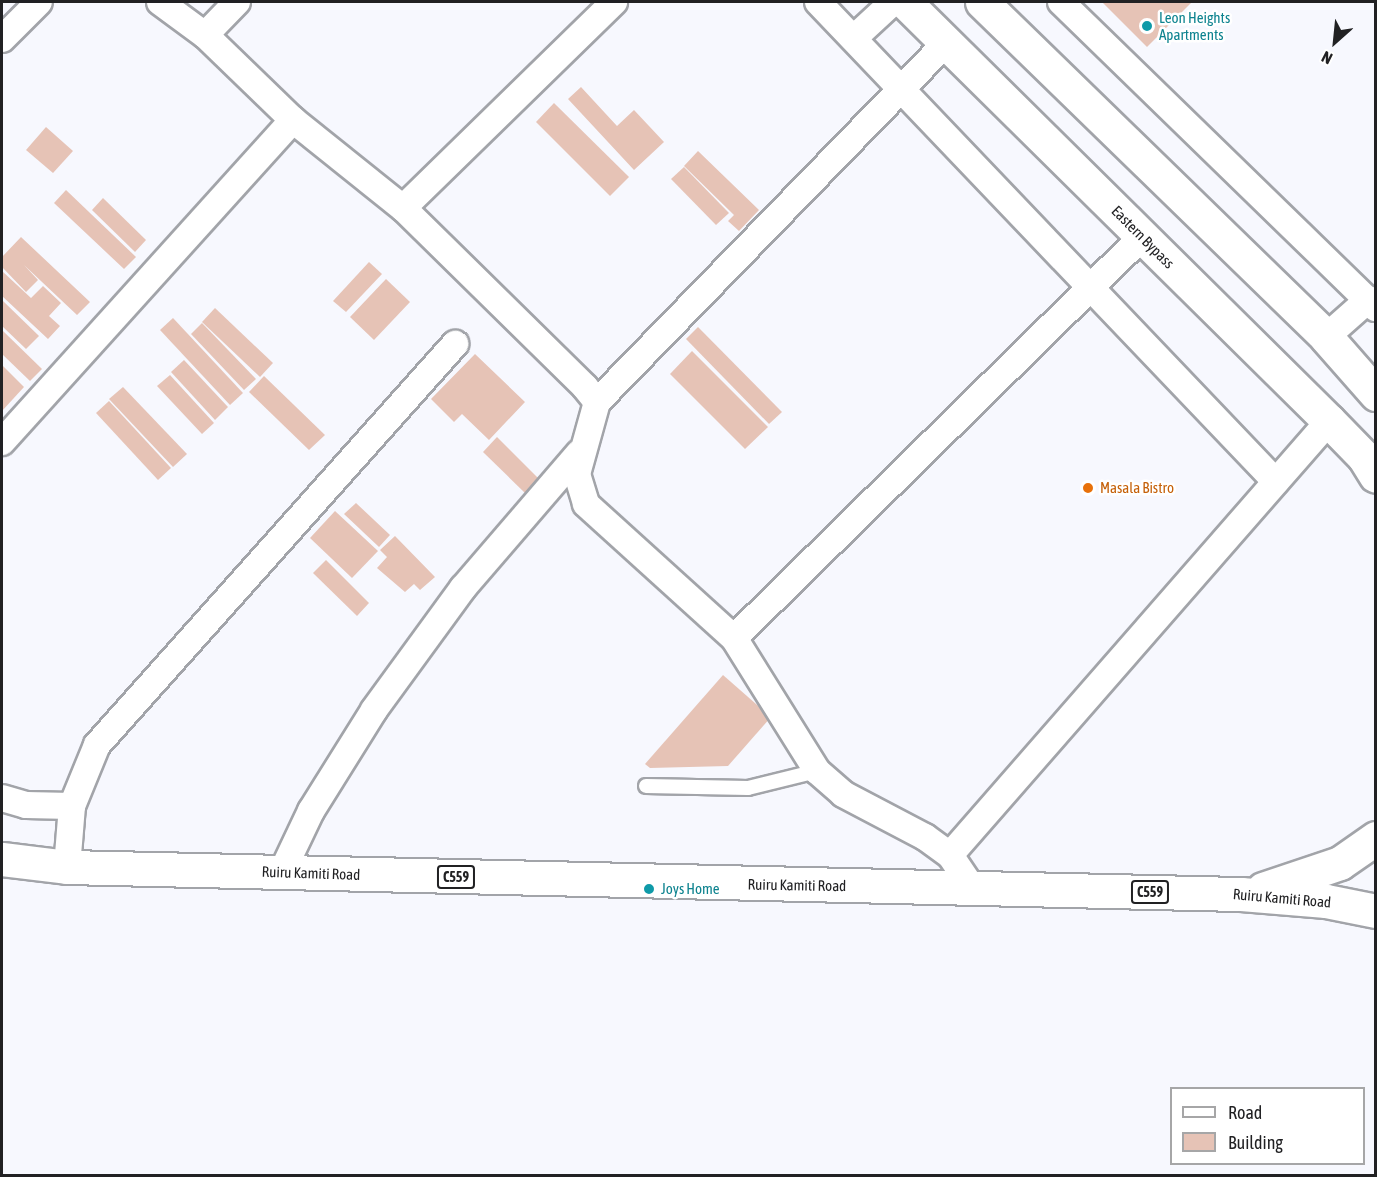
<!DOCTYPE html>
<style>
body{margin:0}
#map{position:relative;width:1377px;height:1177px;overflow:hidden;background:#f7f8fe;font-family:"Asap Condensed",sans-serif}
div>[style]{position:absolute}
.building>*{inset:0;background:#e6c3b6}
.roads{filter:drop-shadow(2px 0 #a2a4a9) drop-shadow(-2px 0 #a2a4a9) drop-shadow(0 2px #a2a4a9) drop-shadow(0 -2px #a2a4a9)}
.lane>*{height:14px;margin:-7px;padding:0 7px;transform-origin:7px;border-radius:7px;background:#fff}
.street>*{height:26px;margin:-13px;padding:0 13px;transform-origin:13px;border-radius:13px;background:#fff}
.primary>*{height:33px;margin:-16.5px;padding:0 16.5px;transform-origin:16.5px;border-radius:16.5px;background:#fff}
.dots>*{width:16px;height:16px;translate:-50% -50%;box-sizing:border-box;border:3px solid #fff;border-radius:50%}
span{translate:-50% -50%;white-space:nowrap;text-align:center;line-height:1.15;-webkit-text-stroke:5px #fff;paint-order:stroke}
.shield-label span{padding:2px 4px;background:#fff;border:2px solid;border-radius:4px;-webkit-text-stroke-width:0}
.shield-label{font-size:14px;color:#212123;font-weight:700}
.culture-label{font-size:15px;color:#0d838f}
.left{translate:0 -50%;text-align:left}
.street-label{font-size:15px;color:#212123}
.food-label{font-size:15px;color:#c56008}
.frame{position:absolute;inset:0;border:3px solid #212123;pointer-events:none}
.legend{position:absolute;left:1170px;top:1087px;width:195px;height:78px;box-sizing:border-box;background:#fff;border:2px solid #a6a6a7;margin:0;padding:8px 10px;list-style:none;font-size:18px;color:#212123}
.legend li{display:flex;align-items:center;gap:12px;height:30px}
.legend b{width:30px;border:2px solid #a6a6a7}
.north{position:absolute;left:1305px;top:12px;width:60px;height:60px;-webkit-text-stroke:4px #fff;paint-order:stroke;rotate:207deg;font-size:16px;font-weight:700;line-height:24px;text-align:center;color:#212123}
.north::after{content:'';display:block;margin:auto;width:21px;height:27px;background:#212123;clip-path:polygon(50% 0,100% 100%,50% 72%,0 100%)}
</style>
<div id="map">
<div class="building">
<i style="clip-path:polygon(1102px 2px,1192px 2px,1147px 47px)"></i>
<i style="clip-path:polygon(581px 87px,617px 126px,634px 110px,664px 142px,634px 170px,568px 99px)"></i>
<i style="clip-path:polygon(554px 103px,629px 177px,610px 196px,536px 122px)"></i>
<i style="clip-path:polygon(46px 127px,73px 151px,53px 173px,26px 150px)"></i>
<i style="clip-path:polygon(698px 151px,759px 210px,739px 231px,728px 221px,734px 215px,684px 166px)"></i>
<i style="clip-path:polygon(684px 167px,729px 213px,716px 225px,671px 179px)"></i>
<i style="clip-path:polygon(66px 190px,136px 257px,124px 269px,54px 203px)"></i>
<i style="clip-path:polygon(103px 198px,146px 240px,135px 252px,92px 210px)"></i>
<i style="clip-path:polygon(21px 237px,90px 302px,77px 315px,24px 265px,38px 280px,26px 292px,2px 267px,2px 257px)"></i>
<i style="clip-path:polygon(369px 262px,382px 274px,346px 312px,333px 301px)"></i>
<i style="clip-path:polygon(2px 271px,31px 298px,43px 286px,61px 303px,49px 316px,60px 326px,48px 339px,2px 296px)"></i>
<i style="clip-path:polygon(386px 279px,410px 302px,374px 340px,350px 317px)"></i>
<i style="clip-path:polygon(2px 300px,39px 336px,26px 349px,2px 326px)"></i>
<i style="clip-path:polygon(215px 308px,273px 363px,260px 377px,202px 322px)"></i>
<i style="clip-path:polygon(173px 318px,243px 393px,230px 405px,160px 330px)"></i>
<i style="clip-path:polygon(202px 323px,256px 379px,244px 390px,191px 334px)"></i>
<i style="clip-path:polygon(698px 327px,782px 412px,769px 424px,686px 339px)"></i>
<i style="clip-path:polygon(2px 330px,42px 369px,30px 381px,2px 354px)"></i>
<i style="clip-path:polygon(692px 351px,768px 427px,745px 449px,670px 374px)"></i>
<i style="clip-path:polygon(475px 354px,525px 402px,489px 440px,462px 414px,454px 422px,431px 399px)"></i>
<i style="clip-path:polygon(184px 360px,228px 407px,215px 420px,171px 372px)"></i>
<i style="clip-path:polygon(2px 365px,24px 387px,2px 411px)"></i>
<i style="clip-path:polygon(170px 375px,214px 423px,202px 434px,157px 386px)"></i>
<i style="clip-path:polygon(264px 376px,325px 435px,309px 450px,249px 392px)"></i>
<i style="clip-path:polygon(123px 387px,187px 454px,173px 467px,109px 399px)"></i>
<i style="clip-path:polygon(109px 401px,171px 468px,158px 480px,96px 413px)"></i>
<i style="clip-path:polygon(497px 437px,540px 480px,526px 494px,483px 452px)"></i>
<i style="clip-path:polygon(356px 503px,390px 535px,379px 547px,344px 514px)"></i>
<i style="clip-path:polygon(335px 511px,378px 551px,352px 578px,310px 538px)"></i>
<i style="clip-path:polygon(395px 536px,435px 577px,420px 590px,414px 584px,405px 592px,377px 568px,387px 557px,380px 550px)"></i>
<i style="clip-path:polygon(326px 560px,369px 603px,357px 616px,313px 573px)"></i>
<i style="clip-path:polygon(723px 675px,771px 717px,728px 766px,650px 768px,645px 764px)"></i>
</div>
<div class="roads">
<div class="lane">
<i style="left:646px;top:786px;width:102px;rotate:1.1deg"></i>
<i style="left:748px;top:788px;width:71px;rotate:-13.8deg"></i>
</div>
<div class="street">
<i style="left:160px;top:2px;width:56px;rotate:36.3deg"></i>
<i style="left:205px;top:35px;width:46px;rotate:-45.9deg"></i>
<i style="left:818px;top:2px;width:663px;rotate:46.34deg"></i>
<i style="left:1061px;top:2px;width:439px;rotate:44.2deg"></i>
<i style="left:854px;top:38px;width:53px;rotate:-42.7deg"></i>
<i style="left:2px;top:39px;width:52px;rotate:-45deg"></i>
<i style="left:293px;top:120px;width:141px;rotate:38.7deg"></i>
<i style="left:403px;top:208px;width:255px;rotate:44.5deg"></i>
<i style="left:585px;top:387px;width:19px;rotate:51deg"></i>
<i style="left:597px;top:402px;width:75px;rotate:105.5deg"></i>
<i style="left:577px;top:474px;width:31px;rotate:73deg"></i>
<i style="left:586px;top:504px;width:200px;rotate:42.2deg"></i>
<i style="left:734px;top:638px;width:157px;rotate:58deg"></i>
<i style="left:817px;top:771px;width:35px;rotate:41deg"></i>
<i style="left:843px;top:794px;width:93px;rotate:27.7deg"></i>
<i style="left:925px;top:837px;width:31px;rotate:36deg"></i>
<i style="left:950px;top:855px;width:41px;rotate:55.9deg"></i>
<i style="left:403px;top:208px;width:295px;rotate:-44.3deg"></i>
<i style="left:1326px;top:337px;width:57px;rotate:-41.5deg"></i>
<i style="left:597px;top:402px;width:502px;rotate:-45.81deg"></i>
<i style="left:2px;top:442px;width:434px;rotate:-47.9deg"></i>
<i style="left:293px;top:120px;width:122px;rotate:-136deg"></i>
<i style="left:734px;top:638px;width:573px;rotate:-44.51deg"></i>
<i style="left:2px;top:798px;width:25px;rotate:16deg"></i>
<i style="left:26px;top:805px;width:46px;rotate:1.2deg"></i>
<i style="left:950px;top:855px;width:576px;rotate:-48.87deg"></i>
<i style="left:67px;top:867px;width:61px;rotate:-85.3deg"></i>
<i style="left:72px;top:806px;width:66px;rotate:-67.7deg"></i>
<i style="left:97px;top:745px;width:538px;rotate:-48.24deg"></i>
<i style="left:282px;top:872px;width:68px;rotate:-64.6deg"></i>
<i style="left:311px;top:811px;width:119px;rotate:-58deg"></i>
<i style="left:374px;top:710px;width:151px;rotate:-53.9deg"></i>
<i style="left:463px;top:588px;width:178px;rotate:-49.3deg"></i>
</div>
<div class="primary">
<i style="left:905px;top:2px;width:596px;rotate:44.66deg"></i>
<i style="left:1329px;top:421px;width:50px;rotate:45.8deg"></i>
<i style="left:1364px;top:457px;width:22px;rotate:58deg"></i>
<i style="left:982px;top:2px;width:480px;rotate:44.2deg"></i>
<i style="left:1326px;top:337px;width:76px;rotate:48.7deg"></i>
<i style="left:2px;top:859px;width:65px;rotate:7deg"></i>
<i style="left:67px;top:867px;width:1174px;rotate:1.32deg"></i>
<i style="left:1241px;top:894px;width:85px;rotate:4.7deg"></i>
<i style="left:1326px;top:901px;width:51px;rotate:11.3deg"></i>
<i style="left:1263px;top:889px;width:81px;rotate:-18.7deg"></i>
<i style="left:1340px;top:863px;width:44px;rotate:-34.8deg"></i>
</div>
</div>
<div class="dots">
<i style="left:1147px;top:26px;background:#0f9aa8"></i>
<i style="left:1088px;top:488px;background:#e8710a"></i>
<i style="left:649px;top:889px;background:#0f9aa8"></i>
</div>
<div class="shield-label">
<span style="left:456px;top:877px">C559</span>
<span style="left:1150px;top:892px">C559</span>
</div>
<div class="culture-label">
<span class="left" style="left:1159px;top:26px">Leon Heights<br>Apartments</span>
<span class="left" style="left:661px;top:889px">Joys Home</span>
</div>
<div class="street-label">
<span style="left:1143px;top:237px;rotate:45deg">Eastern Bypass</span>
<span style="left:311px;top:873px;rotate:2deg">Ruiru Kamiti Road</span>
<span style="left:797px;top:885px;rotate:1deg">Ruiru Kamiti Road</span>
<span style="left:1282px;top:898px;rotate:5deg">Ruiru Kamiti Road</span>
</div>
<div class="food-label">
<span class="left" style="left:1100px;top:488px">Masala Bistro</span>
</div>
<div class="frame"></div>
<ul class="legend">
<li><b style="height:8px;background:#fff"></b>Road</li>
<li><b style="height:16px;background:#e6c3b6"></b>Building</li>
</ul>
<div class="north">N</div>
</div>
